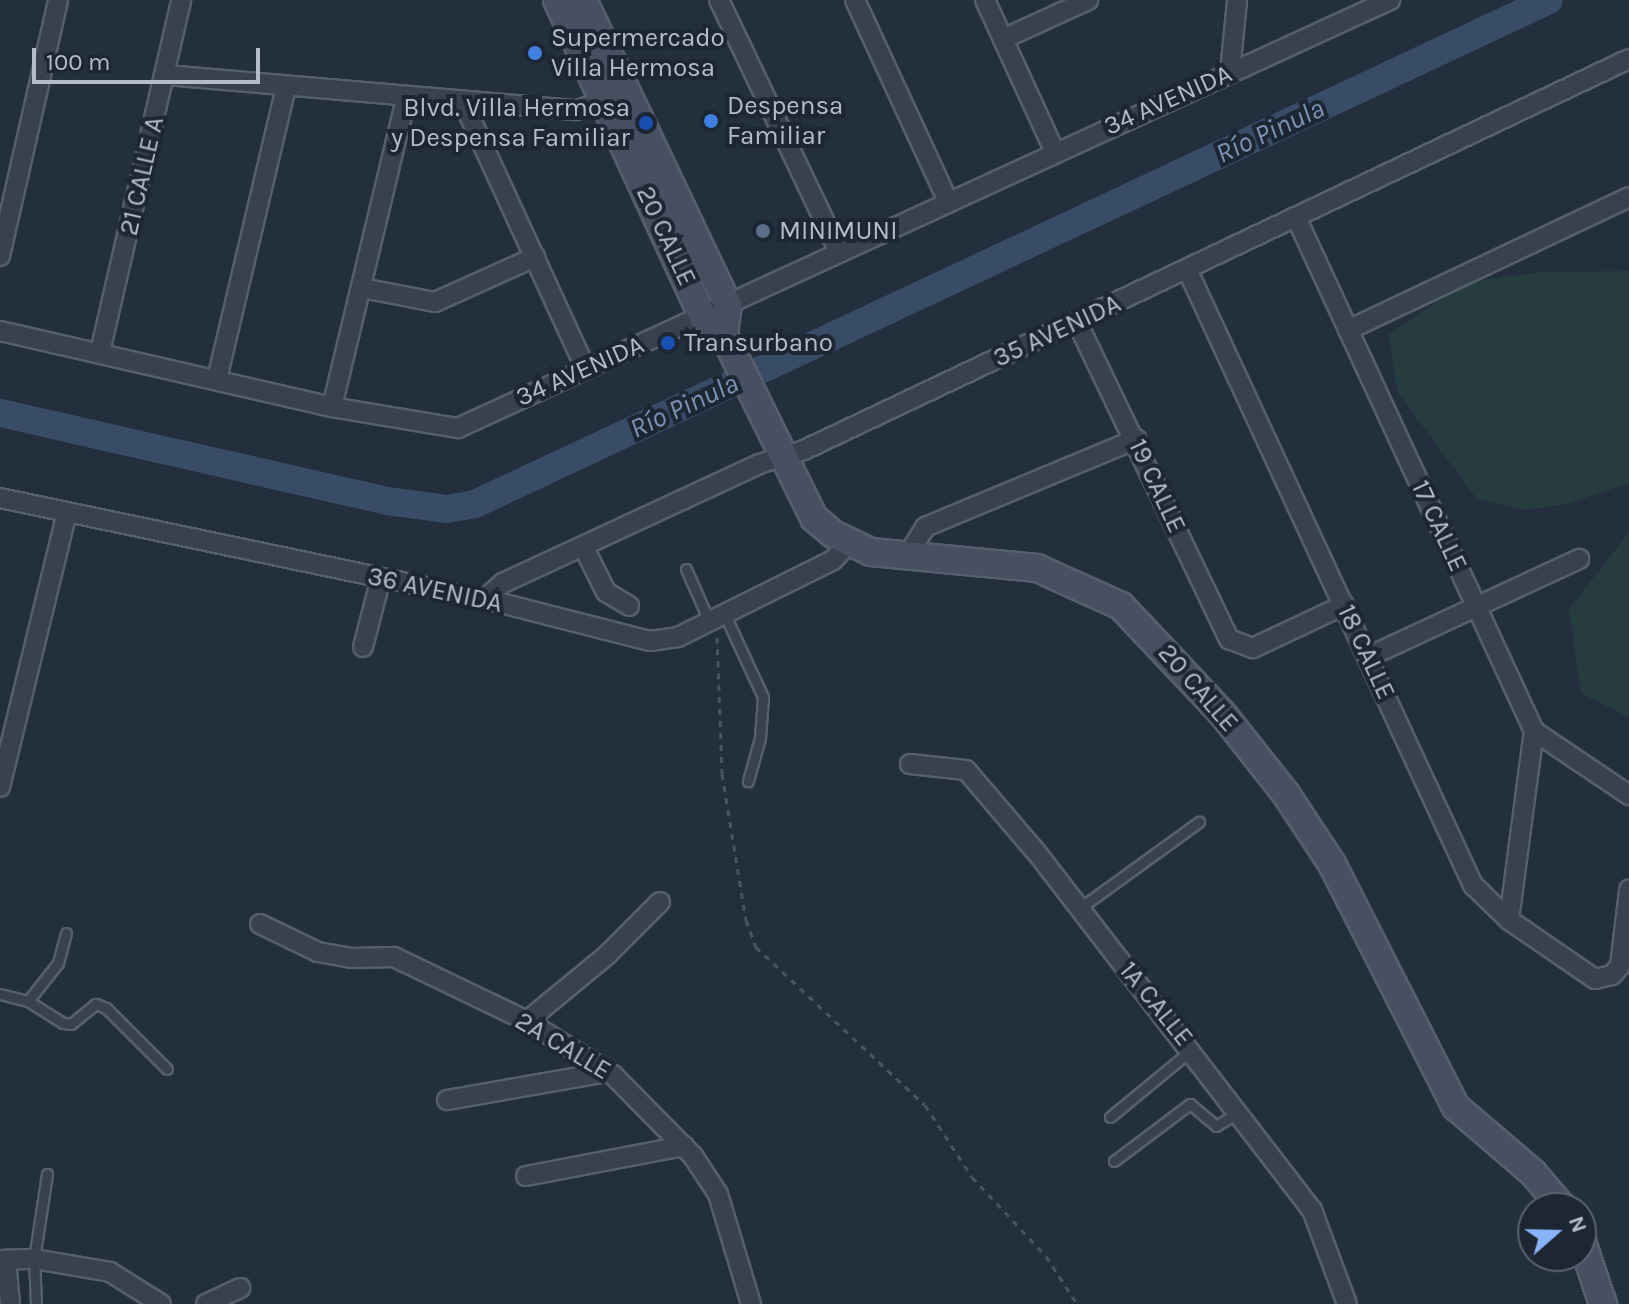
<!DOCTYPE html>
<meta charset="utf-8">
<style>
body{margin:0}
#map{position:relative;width:1629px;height:1304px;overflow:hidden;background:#242f3e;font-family:Karla,sans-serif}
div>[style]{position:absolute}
.green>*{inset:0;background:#263c3f}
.river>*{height:28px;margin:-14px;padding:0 14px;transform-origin:14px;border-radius:14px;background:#394c67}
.path>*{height:3px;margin-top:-1.5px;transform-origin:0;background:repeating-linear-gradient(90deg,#44595c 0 6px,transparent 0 12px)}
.roads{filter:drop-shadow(2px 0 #565f6c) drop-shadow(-2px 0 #565f6c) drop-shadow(0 2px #565f6c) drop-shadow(0 -2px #565f6c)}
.lane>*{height:9px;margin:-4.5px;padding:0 4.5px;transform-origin:4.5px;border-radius:4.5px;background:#38414e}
.street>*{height:18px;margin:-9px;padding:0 9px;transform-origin:9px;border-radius:9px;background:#38414e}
.secondary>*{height:26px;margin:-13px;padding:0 13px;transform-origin:13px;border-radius:13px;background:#465061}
.dots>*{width:22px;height:22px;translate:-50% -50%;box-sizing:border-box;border:4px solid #1d2633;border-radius:50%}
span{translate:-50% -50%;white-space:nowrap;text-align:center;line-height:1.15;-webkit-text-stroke:8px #1d2633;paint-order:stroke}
.poi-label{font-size:26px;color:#b4bcc9}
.left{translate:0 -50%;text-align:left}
.right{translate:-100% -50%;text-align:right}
.street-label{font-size:26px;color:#b4bcc9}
.water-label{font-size:28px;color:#7c92b1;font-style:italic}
.north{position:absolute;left:1517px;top:1192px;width:80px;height:80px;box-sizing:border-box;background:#1d2633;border:2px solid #59626f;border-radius:50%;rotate:70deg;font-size:22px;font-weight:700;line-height:32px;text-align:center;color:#b4bcc9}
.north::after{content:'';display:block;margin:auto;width:28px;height:36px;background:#8ab4f8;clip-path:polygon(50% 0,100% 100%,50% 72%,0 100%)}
.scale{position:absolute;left:32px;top:48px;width:228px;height:36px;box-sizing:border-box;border:4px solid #b4bcc9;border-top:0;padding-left:10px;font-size:24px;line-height:28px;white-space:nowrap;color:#b4bcc9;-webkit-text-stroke:6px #1d2633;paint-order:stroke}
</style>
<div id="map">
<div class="green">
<i style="clip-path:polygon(1629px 271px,1629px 483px,1566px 504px,1525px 510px,1477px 499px,1397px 392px,1389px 335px,1466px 282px,1540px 272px)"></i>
<i style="clip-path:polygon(1629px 532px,1629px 717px,1581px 693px,1569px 609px)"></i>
</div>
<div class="river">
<i style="left:0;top:413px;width:397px;rotate:12.8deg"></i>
<i style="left:387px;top:501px;width:61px;rotate:7.6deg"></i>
<i style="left:447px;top:509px;width:28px;rotate:-10deg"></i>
<i style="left:475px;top:504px;width:1186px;rotate:-25.14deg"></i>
</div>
<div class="path">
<i style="left:717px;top:637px;width:137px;rotate:87.9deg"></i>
<i style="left:722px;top:774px;width:148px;rotate:80.7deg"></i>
<i style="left:746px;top:920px;width:29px;rotate:70deg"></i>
<i style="left:756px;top:947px;width:231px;rotate:43.1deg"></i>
<i style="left:925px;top:1105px;width:86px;rotate:56.9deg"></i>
<i style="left:972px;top:1177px;width:108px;rotate:46.9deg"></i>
<i style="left:1046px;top:1256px;width:57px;rotate:57.1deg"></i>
</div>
<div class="roads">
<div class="lane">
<i style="left:686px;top:569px;width:57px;rotate:66.1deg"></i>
<i style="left:724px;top:613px;width:93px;rotate:65.1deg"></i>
<i style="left:763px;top:697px;width:41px;rotate:94.2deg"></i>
<i style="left:760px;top:738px;width:45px;rotate:105.6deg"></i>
<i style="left:1080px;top:908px;width:147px;rotate:-35.9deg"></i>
<i style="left:0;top:994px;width:29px;rotate:14deg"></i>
<i style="left:28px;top:1001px;width:41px;rotate:32.2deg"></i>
<i style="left:63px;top:1023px;width:8px;rotate:7deg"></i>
<i style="left:71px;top:1024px;width:32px;rotate:-39deg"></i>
<i style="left:96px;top:1004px;width:11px;rotate:22deg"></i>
<i style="left:106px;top:1008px;width:86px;rotate:45deg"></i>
<i style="left:28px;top:1001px;width:48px;rotate:-51.7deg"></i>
<i style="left:58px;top:963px;width:31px;rotate:-75deg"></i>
<i style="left:1110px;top:1117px;width:104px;rotate:-39.5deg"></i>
<i style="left:1114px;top:1161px;width:95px;rotate:-36.9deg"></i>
<i style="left:1190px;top:1104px;width:34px;rotate:40deg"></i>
<i style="left:1216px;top:1126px;width:25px;rotate:-32deg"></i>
<i style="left:36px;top:1304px;width:45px;rotate:-92.5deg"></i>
<i style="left:34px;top:1259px;width:86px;rotate:-81.3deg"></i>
</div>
<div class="street">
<i style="left:719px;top:0;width:277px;rotate:64.5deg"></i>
<i style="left:855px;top:0;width:221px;rotate:65.2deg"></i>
<i style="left:985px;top:0;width:167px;rotate:65.3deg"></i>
<i style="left:1003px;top:39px;width:94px;rotate:-24.6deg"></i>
<i style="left:1230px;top:72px;width:72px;rotate:-84.4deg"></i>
<i style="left:166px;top:75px;width:412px;rotate:4.9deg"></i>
<i style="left:577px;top:110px;width:28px;rotate:-18deg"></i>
<i style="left:463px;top:102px;width:292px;rotate:65.3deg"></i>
<i style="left:1296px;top:217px;width:566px;rotate:65.15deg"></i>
<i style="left:1534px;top:731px;width:115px;rotate:34deg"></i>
<i style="left:0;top:256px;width:262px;rotate:-77.2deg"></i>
<i style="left:1187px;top:269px;width:679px;rotate:65.1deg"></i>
<i style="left:1473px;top:885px;width:50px;rotate:44.2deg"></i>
<i style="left:1509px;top:920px;width:104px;rotate:34.5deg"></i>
<i style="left:1595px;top:979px;width:17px;rotate:-13deg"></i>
<i style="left:1612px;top:975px;width:12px;rotate:-48deg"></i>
<i style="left:1620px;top:966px;width:77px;rotate:-83.2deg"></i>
<i style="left:362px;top:288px;width:74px;rotate:10.9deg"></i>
<i style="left:435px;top:302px;width:110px;rotate:-24.2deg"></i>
<i style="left:1077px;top:322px;width:352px;rotate:64.4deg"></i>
<i style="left:1229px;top:639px;width:26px;rotate:21deg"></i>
<i style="left:1253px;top:648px;width:101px;rotate:-25.3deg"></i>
<i style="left:1348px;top:330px;width:311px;rotate:-25.3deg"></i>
<i style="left:0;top:331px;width:341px;rotate:12.9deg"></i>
<i style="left:332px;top:407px;width:128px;rotate:9.5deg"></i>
<i style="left:458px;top:428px;width:1026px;rotate:-24.67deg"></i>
<i style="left:100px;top:352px;width:361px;rotate:-77deg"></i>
<i style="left:217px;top:379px;width:300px;rotate:-76.7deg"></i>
<i style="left:332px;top:407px;width:317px;rotate:-76.5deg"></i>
<i style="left:0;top:498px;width:495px;rotate:11.8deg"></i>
<i style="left:485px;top:599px;width:170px;rotate:14.3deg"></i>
<i style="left:650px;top:641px;width:28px;rotate:-8deg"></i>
<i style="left:678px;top:637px;width:173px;rotate:-26.4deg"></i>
<i style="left:833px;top:560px;width:23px;rotate:-47deg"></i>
<i style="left:583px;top:546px;width:51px;rotate:63.4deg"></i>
<i style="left:606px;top:592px;width:27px;rotate:31deg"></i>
<i style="left:906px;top:558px;width:36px;rotate:-58deg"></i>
<i style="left:925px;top:527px;width:229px;rotate:-22.6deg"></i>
<i style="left:485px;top:599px;width:24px;rotate:-42deg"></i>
<i style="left:503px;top:583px;width:282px;rotate:-24.9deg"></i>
<i style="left:759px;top:464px;width:47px;rotate:-17.3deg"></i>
<i style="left:804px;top:450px;width:913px;rotate:-25.36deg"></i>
<i style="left:363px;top:647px;width:71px;rotate:-75.4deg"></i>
<i style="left:1368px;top:657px;width:233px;rotate:-24.9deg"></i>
<i style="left:910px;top:764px;width:56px;rotate:6.1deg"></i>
<i style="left:966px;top:770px;width:109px;rotate:49.5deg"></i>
<i style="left:1037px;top:853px;width:451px;rotate:52.4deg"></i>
<i style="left:1312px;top:1210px;width:100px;rotate:69.6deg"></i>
<i style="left:0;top:787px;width:282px;rotate:-76.3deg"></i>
<i style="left:1509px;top:920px;width:191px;rotate:-82.5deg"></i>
<i style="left:260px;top:924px;width:64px;rotate:25.8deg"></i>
<i style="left:318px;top:952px;width:35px;rotate:10deg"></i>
<i style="left:352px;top:958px;width:42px;rotate:-1.4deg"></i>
<i style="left:394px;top:957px;width:148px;rotate:25.7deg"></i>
<i style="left:527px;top:1021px;width:102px;rotate:32.1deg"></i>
<i style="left:613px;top:1075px;width:114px;rotate:45.4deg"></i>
<i style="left:693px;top:1156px;width:45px;rotate:56.7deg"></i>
<i style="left:718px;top:1194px;width:115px;rotate:73.3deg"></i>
<i style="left:527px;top:1021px;width:104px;rotate:-39.5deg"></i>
<i style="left:607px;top:955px;width:75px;rotate:-45deg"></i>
<i style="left:447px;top:1100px;width:163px;rotate:-9.9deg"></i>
<i style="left:526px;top:1176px;width:161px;rotate:-10.8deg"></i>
<i style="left:0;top:1260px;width:34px;rotate:-2deg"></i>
<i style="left:34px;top:1259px;width:77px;rotate:9.7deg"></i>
<i style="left:110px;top:1272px;width:60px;rotate:32.1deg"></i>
<i style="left:6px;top:1260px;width:44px;rotate:84.8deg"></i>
<i style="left:206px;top:1304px;width:38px;rotate:-25deg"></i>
</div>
<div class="secondary">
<i style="left:557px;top:0;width:349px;rotate:65.3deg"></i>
<i style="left:703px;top:317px;width:28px;rotate:41deg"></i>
<i style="left:724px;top:335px;width:204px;rotate:63.8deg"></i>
<i style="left:814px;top:518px;width:25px;rotate:40deg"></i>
<i style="left:833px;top:534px;width:42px;rotate:25.3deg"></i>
<i style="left:871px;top:552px;width:167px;rotate:5.5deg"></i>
<i style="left:1037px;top:568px;width:92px;rotate:24.3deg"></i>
<i style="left:1121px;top:606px;width:147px;rotate:46.7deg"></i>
<i style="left:1222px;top:713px;width:103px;rotate:51.7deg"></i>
<i style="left:1286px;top:794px;width:84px;rotate:56.7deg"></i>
<i style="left:1332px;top:864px;width:273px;rotate:63deg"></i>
<i style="left:1456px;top:1107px;width:101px;rotate:40.6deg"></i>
<i style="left:1533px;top:1173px;width:46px;rotate:49.4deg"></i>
<i style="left:583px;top:0;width:338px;rotate:64.6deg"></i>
<i style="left:728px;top:305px;width:30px;rotate:98deg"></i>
<i style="left:1581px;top:1239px;width:69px;rotate:71.3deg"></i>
</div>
</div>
<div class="dots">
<i style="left:535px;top:53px;background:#3f7fe0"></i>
<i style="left:711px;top:121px;background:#3f7fe0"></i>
<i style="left:646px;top:123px;background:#1a4fb4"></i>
<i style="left:763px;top:231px;background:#5c6f8a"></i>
<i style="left:668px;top:343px;background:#1a4fb4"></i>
</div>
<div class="poi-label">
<span class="left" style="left:551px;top:53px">Supermercado<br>Villa Hermosa</span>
<span class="left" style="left:727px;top:121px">Despensa<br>Familiar</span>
<span class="right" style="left:630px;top:123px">Blvd. Villa Hermosa<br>y Despensa Familiar</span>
<span class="left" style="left:779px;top:231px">MINIMUNI</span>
<span class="left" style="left:684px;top:343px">Transurbano</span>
</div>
<div class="street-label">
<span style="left:1168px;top:100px;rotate:-24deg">34 AVENIDA</span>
<span style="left:142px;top:176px;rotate:-77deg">21 CALLE A</span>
<span style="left:666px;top:236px;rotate:65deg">20 CALLE</span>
<span style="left:1057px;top:331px;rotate:-25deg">35 AVENIDA</span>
<span style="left:580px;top:371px;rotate:-24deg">34 AVENIDA</span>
<span style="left:1157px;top:486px;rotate:65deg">19 CALLE</span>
<span style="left:1439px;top:526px;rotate:65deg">17 CALLE</span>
<span style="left:435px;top:590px;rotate:12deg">36 AVENIDA</span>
<span style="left:1366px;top:652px;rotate:65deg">18 CALLE</span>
<span style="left:1198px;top:688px;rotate:49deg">20 CALLE</span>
<span style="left:1156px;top:1004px;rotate:51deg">1A CALLE</span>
<span style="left:563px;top:1046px;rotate:31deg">2A CALLE</span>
</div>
<div class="water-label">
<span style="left:1270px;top:131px;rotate:-25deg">Río Pinula</span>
<span style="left:684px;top:406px;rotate:-25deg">Río Pinula</span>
</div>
<div class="north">N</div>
<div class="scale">100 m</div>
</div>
